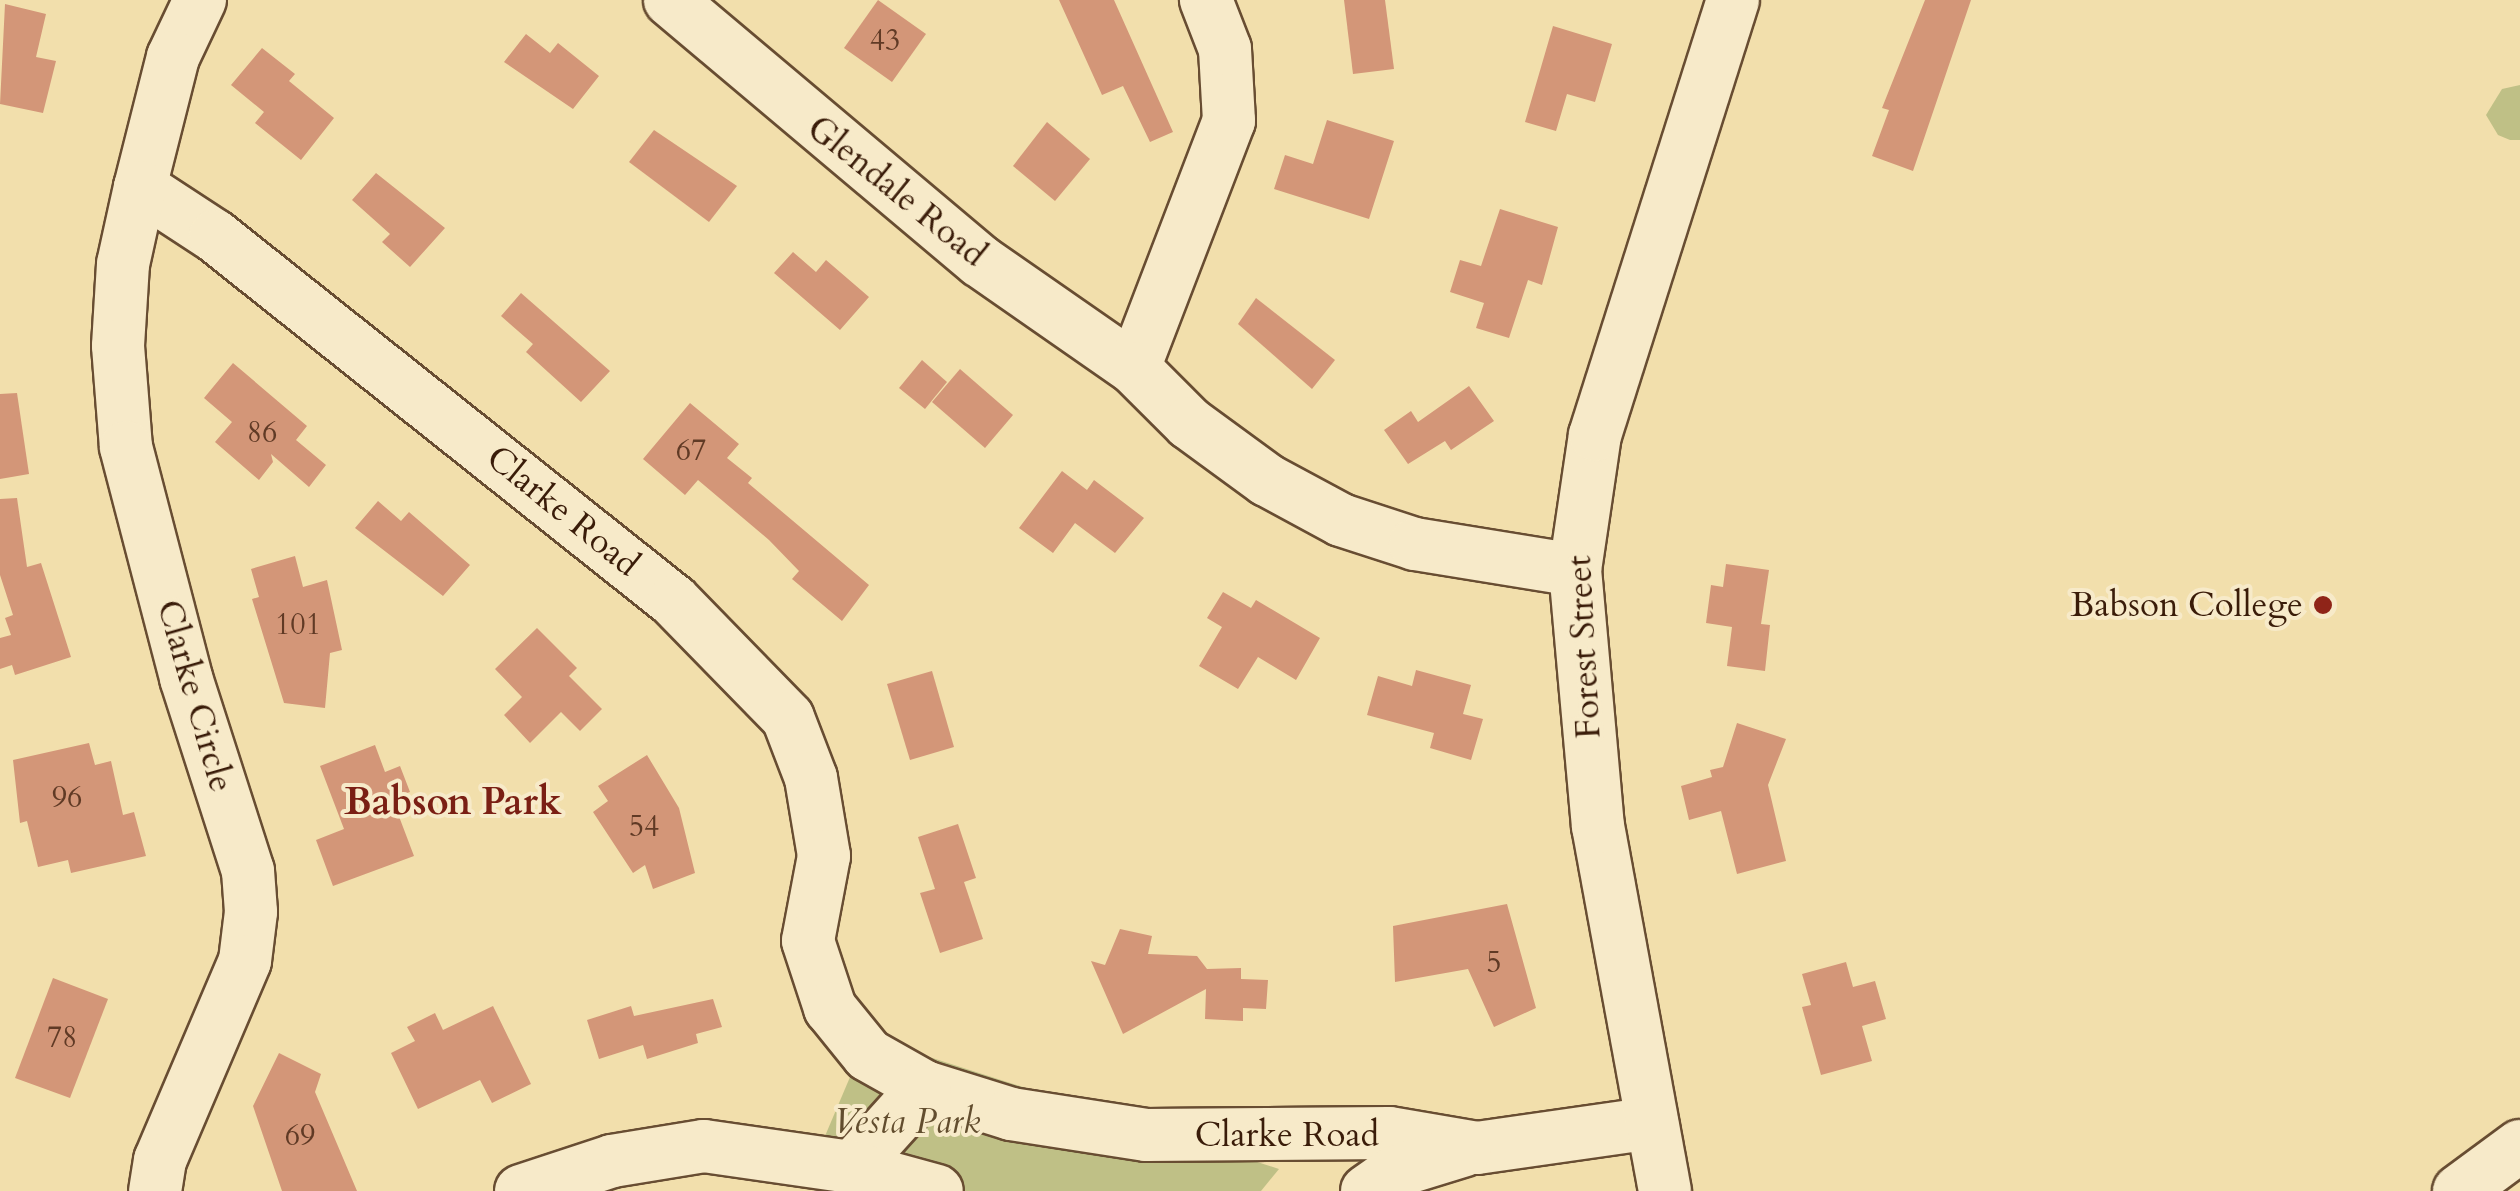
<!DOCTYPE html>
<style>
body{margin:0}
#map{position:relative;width:2520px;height:1191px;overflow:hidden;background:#f2dfac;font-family:Cardo,serif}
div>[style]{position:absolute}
.green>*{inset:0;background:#bfc086}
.building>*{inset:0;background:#d39678}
.roads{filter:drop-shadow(2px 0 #684d32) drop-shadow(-2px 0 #684d32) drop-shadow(0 2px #684d32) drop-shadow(0 -2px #684d32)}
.minor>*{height:52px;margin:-26px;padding:0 26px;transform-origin:26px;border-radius:26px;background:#f7eac9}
.dots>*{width:28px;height:28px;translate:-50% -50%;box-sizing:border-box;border:5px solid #f7eac9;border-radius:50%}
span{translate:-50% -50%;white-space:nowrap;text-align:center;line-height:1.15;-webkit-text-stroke:8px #f7eac9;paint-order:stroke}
.number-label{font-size:30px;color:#603a25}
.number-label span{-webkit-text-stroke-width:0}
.street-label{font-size:35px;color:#3a1c09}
.poi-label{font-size:35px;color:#3a1c09}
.right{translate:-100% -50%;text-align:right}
.park-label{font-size:35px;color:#624d2e;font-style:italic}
.neighbourhood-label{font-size:38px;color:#7a1f14;font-weight:700}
</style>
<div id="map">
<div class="green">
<i style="clip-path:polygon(2520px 85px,2520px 140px,2510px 140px,2498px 135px,2486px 115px,2502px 89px)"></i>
<i style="clip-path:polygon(867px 1037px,1279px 1169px,1261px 1191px,877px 1191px,814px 1162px)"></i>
</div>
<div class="building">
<i style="clip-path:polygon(878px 0,926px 34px,892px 82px,844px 48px)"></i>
<i style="clip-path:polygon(1059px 0,1114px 0,1173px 132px,1150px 142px,1123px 86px,1102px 95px)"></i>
<i style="clip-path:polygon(1344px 0,1385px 0,1394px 69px,1353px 74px)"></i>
<i style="clip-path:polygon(1925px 0,1971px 0,1913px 171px,1872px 156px,1889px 110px,1882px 108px)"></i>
<i style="clip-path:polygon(5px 4px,46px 14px,36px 57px,56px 61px,43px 113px,0 104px)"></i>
<i style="clip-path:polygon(1553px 26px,1612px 44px,1595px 102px,1567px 94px,1556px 131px,1525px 122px)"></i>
<i style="clip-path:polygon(526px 34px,550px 53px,558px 43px,599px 76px,573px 109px,504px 62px)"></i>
<i style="clip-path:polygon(262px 48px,295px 74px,289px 81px,334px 118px,301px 160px,255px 123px,264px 112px,231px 85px)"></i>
<i style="clip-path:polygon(1327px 120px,1394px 141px,1369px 219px,1274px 189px,1285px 155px,1313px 164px)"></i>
<i style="clip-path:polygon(1047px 122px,1090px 159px,1055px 201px,1013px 166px)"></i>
<i style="clip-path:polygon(654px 130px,737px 186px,709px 222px,629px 162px)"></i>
<i style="clip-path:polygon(376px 173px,445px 228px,410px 267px,382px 242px,390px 234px,352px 200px)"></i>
<i style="clip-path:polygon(1500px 209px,1558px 227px,1542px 285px,1528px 280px,1509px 338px,1476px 328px,1484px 303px,1450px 292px,1460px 260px,1481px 266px)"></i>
<i style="clip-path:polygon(793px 252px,816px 272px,826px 260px,869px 297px,840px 330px,774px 273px)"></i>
<i style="clip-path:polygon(521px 293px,610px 371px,581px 402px,526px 352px,533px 344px,501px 316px)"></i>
<i style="clip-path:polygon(1256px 298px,1335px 360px,1312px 389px,1238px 324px)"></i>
<i style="clip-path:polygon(922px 360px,947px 382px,925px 409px,899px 388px)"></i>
<i style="clip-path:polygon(233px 363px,307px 426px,296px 440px,326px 465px,309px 487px,271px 454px,273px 462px,259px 480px,215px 442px,232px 422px,204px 398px)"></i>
<i style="clip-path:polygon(960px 369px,1013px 415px,985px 448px,932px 402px)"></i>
<i style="clip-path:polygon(1469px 386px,1494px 421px,1451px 450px,1445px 441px,1408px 464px,1384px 430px,1411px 411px,1418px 422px)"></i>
<i style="clip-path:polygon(17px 393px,29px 474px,0 479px,0 394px)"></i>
<i style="clip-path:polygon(690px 403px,739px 444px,727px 458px,752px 478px,748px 483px,869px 585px,842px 621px,792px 579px,799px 571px,769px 540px,698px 480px,685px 495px,643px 459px)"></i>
<i style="clip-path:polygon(1062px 471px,1087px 490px,1094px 480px,1144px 518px,1115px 553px,1075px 523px,1053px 553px,1019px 528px)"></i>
<i style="clip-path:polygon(17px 498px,27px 567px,41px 563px,71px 657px,15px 675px,12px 665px,0 669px,0 638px,11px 635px,5px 618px,13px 615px,0 575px,0 499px)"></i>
<i style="clip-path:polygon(378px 501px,401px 521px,409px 512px,470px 565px,443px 596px,355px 528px)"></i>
<i style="clip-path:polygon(295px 556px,303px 587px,327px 580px,342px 650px,330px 653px,325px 708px,284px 703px,252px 599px,259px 597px,251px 569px)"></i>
<i style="clip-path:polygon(1726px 564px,1769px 570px,1761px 624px,1770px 625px,1765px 671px,1727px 666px,1732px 627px,1706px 623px,1711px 585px,1723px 587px)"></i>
<i style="clip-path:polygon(1223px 592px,1251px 608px,1256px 600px,1320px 638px,1296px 680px,1258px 657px,1238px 689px,1199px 666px,1222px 627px,1207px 618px)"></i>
<i style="clip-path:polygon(537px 628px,577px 668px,569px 676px,602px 709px,580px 731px,561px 712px,530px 743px,504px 715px,522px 697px,495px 669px)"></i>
<i style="clip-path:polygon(1416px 670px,1471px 685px,1463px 714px,1483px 719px,1471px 760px,1430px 748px,1434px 733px,1367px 715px,1378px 676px,1412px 686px)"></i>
<i style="clip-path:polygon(932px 671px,954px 747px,910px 760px,887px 684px)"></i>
<i style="clip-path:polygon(1737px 723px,1786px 739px,1768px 785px,1786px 861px,1737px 874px,1721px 811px,1689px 820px,1681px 786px,1712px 777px,1710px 770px,1723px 767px)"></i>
<i style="clip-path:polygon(89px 743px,95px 765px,111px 761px,123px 815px,134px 812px,146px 856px,71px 873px,68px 860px,38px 867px,27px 821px,20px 823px,13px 760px)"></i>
<i style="clip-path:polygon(375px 745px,385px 772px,400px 766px,410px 792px,392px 798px,414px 856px,333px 886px,316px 840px,344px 829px,320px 766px)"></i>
<i style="clip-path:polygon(647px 755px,679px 808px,695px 873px,653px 889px,645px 865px,633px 873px,593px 812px,608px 801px,598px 786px)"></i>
<i style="clip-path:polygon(958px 824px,976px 878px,964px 882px,983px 939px,940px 953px,920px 893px,935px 889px,918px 837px)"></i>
<i style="clip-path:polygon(1507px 904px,1536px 1008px,1494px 1027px,1468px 969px,1395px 982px,1393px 926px)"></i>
<i style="clip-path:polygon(1120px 929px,1152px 936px,1148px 954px,1197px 956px,1207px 969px,1241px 968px,1241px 979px,1268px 980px,1266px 1009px,1243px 1008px,1243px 1021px,1205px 1019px,1206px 989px,1123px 1034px,1091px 961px,1105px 965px)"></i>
<i style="clip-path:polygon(1846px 962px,1853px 987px,1875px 981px,1886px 1019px,1862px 1026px,1872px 1061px,1821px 1075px,1802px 1007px,1811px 1005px,1802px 974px)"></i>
<i style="clip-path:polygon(53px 978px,108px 999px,70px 1098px,15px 1078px)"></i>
<i style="clip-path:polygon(713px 999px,722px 1027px,696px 1034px,698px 1043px,647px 1059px,643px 1045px,599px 1059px,587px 1020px,631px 1006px,634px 1016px)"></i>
<i style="clip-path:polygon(493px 1006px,531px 1084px,492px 1103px,480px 1080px,418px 1109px,391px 1053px,415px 1041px,407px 1027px,435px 1013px,443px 1030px)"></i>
<i style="clip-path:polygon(279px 1053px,321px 1074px,315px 1092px,357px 1191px,282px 1191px,253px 1106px)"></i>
</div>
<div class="roads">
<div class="minor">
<i style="left:200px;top:0;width:63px;rotate:115.3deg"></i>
<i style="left:173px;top:57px;width:134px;rotate:104.2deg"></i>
<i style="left:140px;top:187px;width:90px;rotate:33.2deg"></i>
<i style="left:215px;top:236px;width:586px;rotate:38.49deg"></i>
<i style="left:674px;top:601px;width:163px;rotate:45.7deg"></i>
<i style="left:788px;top:718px;width:64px;rotate:69deg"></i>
<i style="left:811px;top:778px;width:79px;rotate:80.5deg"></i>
<i style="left:824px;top:856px;width:86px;rotate:100.7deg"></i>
<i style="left:808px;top:941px;width:71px;rotate:71.8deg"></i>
<i style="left:830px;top:1008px;width:60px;rotate:51deg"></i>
<i style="left:868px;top:1055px;width:65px;rotate:29.3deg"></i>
<i style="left:925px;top:1087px;width:90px;rotate:17.4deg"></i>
<i style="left:1011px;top:1114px;width:137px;rotate:8.8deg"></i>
<i style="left:1146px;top:1135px;width:243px;rotate:-0.5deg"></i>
<i style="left:1389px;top:1133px;width:89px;rotate:9.7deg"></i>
<i style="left:1477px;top:1148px;width:177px;rotate:-8.1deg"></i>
<i style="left:670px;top:0;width:405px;rotate:40.1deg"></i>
<i style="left:980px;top:261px;width:188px;rotate:34.8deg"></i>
<i style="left:1134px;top:368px;width:265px;rotate:-69deg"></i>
<i style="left:1229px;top:121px;width:72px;rotate:-93.2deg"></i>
<i style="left:1225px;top:49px;width:53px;rotate:-111.2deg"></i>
<i style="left:140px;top:187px;width:79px;rotate:102.4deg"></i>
<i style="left:123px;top:264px;width:82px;rotate:93.5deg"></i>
<i style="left:118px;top:346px;width:101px;rotate:85.5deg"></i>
<i style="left:126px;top:447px;width:239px;rotate:75.4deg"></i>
<i style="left:186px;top:678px;width:203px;rotate:72.2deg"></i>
<i style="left:248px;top:871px;width:41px;rotate:85.8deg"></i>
<i style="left:251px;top:912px;width:49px;rotate:97deg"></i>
<i style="left:245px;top:961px;width:216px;rotate:113.1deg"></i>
<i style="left:160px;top:1160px;width:31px;rotate:99deg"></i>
<i style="left:1134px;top:368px;width:78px;rotate:45deg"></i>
<i style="left:1189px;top:423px;width:97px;rotate:36.2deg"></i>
<i style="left:1267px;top:480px;width:84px;rotate:28.4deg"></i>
<i style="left:1341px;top:520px;width:78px;rotate:18deg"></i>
<i style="left:1415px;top:544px;width:162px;rotate:9.2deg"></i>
<i style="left:852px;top:1168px;width:109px;rotate:-48deg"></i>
<i style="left:521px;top:1191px;width:96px;rotate:-18.2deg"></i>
<i style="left:612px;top:1161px;width:93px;rotate:-9.3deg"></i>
<i style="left:704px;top:1146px;width:148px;rotate:8.2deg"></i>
<i style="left:850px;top:1167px;width:90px;rotate:15.4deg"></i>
<i style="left:1367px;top:1191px;width:33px;rotate:-35deg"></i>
<i style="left:1394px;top:1172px;width:74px;rotate:-17.2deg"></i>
<i style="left:1665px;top:1191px;width:370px;rotate:-100.4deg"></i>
<i style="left:1598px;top:827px;width:258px;rotate:-95.1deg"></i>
<i style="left:1575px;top:570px;width:136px;rotate:-81.6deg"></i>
<i style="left:1595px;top:435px;width:456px;rotate:-72.4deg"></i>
<i style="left:2459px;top:1191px;width:76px;rotate:-36.4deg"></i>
</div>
</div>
<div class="dots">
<i style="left:2323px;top:605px;background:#8f2418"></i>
</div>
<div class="number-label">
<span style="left:885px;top:41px">43</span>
<span style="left:262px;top:433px">86</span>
<span style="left:691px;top:451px">67</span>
<span style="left:298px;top:625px">101</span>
<span style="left:67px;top:798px">96</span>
<span style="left:644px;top:827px">54</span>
<span style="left:1494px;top:963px">5</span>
<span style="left:62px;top:1038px">78</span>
<span style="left:300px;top:1136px">69</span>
</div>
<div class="street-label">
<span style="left:897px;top:191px;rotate:39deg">Glendale Road</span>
<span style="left:563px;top:511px;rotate:39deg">Clarke Road</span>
<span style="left:1584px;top:647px;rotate:-93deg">Forest Street</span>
<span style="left:195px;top:696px;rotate:74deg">Clarke Circle</span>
<span style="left:1287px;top:1135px">Clarke Road</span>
</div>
<div class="poi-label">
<span class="right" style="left:2303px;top:605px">Babson College</span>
</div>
<div class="park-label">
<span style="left:907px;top:1122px">Vesta Park</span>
</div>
<div class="neighbourhood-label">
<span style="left:453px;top:803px">Babson Park</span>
</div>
</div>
